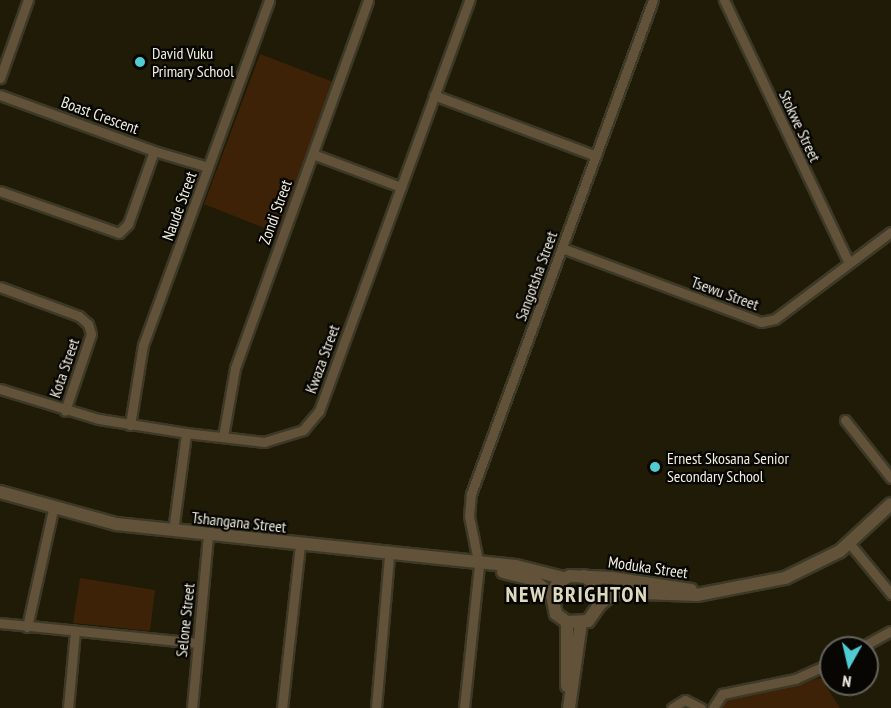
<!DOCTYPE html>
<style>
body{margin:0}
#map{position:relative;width:891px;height:708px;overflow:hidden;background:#1f1b07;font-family:"PT Sans Narrow",sans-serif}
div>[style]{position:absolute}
.green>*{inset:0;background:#3d2207}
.roads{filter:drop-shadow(2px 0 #3c3926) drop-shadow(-2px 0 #3c3926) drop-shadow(0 2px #3c3926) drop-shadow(0 -2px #3c3926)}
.minor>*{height:9px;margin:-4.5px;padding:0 4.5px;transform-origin:4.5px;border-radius:4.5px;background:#615239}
.tertiary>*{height:12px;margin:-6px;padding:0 6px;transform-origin:6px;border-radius:6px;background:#615239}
.dots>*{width:16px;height:16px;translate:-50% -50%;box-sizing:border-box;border:3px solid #070602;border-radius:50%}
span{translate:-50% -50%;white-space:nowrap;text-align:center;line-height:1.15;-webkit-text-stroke:4.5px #070602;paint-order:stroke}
.poi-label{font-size:16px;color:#f0eee1}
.left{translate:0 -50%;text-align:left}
.street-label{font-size:16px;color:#f0eee1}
.district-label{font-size:22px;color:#dddac0;font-weight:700;letter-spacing:1.5px}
.north{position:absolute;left:819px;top:636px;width:60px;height:60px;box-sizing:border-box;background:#070602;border:2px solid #64635b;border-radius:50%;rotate:188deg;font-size:16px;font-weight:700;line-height:24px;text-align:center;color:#f0eee1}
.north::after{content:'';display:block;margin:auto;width:21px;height:27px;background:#51ccd2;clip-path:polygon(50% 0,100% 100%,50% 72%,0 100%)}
</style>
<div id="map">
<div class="green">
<i style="clip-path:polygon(260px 54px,333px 82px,277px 233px,204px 204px)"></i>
<i style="clip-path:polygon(80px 578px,155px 590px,150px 631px,73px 623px)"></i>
<i style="clip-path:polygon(821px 678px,840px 708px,721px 708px,726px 697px)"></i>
</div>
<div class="roads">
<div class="minor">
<i style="left:724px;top:0;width:291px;rotate:64.6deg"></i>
<i style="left:0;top:78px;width:83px;rotate:-70.3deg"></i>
<i style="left:0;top:95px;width:164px;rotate:20deg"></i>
<i style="left:154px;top:151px;width:77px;rotate:109.6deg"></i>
<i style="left:128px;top:224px;width:13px;rotate:135deg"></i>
<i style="left:119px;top:233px;width:126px;rotate:-160.6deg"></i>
<i style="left:434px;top:95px;width:173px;rotate:20.6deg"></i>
<i style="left:154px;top:151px;width:56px;rotate:16.5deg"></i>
<i style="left:313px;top:154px;width:94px;rotate:20.6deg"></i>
<i style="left:562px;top:248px;width:212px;rotate:20.4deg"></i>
<i style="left:761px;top:322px;width:14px;rotate:-12deg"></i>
<i style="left:775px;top:319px;width:145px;rotate:-36.9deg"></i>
<i style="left:0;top:287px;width:84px;rotate:20.2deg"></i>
<i style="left:79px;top:316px;width:12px;rotate:42deg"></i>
<i style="left:88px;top:324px;width:10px;rotate:73deg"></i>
<i style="left:91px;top:334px;width:81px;rotate:108.7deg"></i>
<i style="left:0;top:389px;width:103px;rotate:16.9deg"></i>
<i style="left:99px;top:419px;width:88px;rotate:9.1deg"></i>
<i style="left:186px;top:433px;width:79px;rotate:6.6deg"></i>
<i style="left:264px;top:442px;width:41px;rotate:-17.1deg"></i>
<i style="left:303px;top:430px;width:25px;rotate:-50deg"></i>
<i style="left:319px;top:411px;width:438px;rotate:-69.9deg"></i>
<i style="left:845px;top:420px;width:74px;rotate:51.6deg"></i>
<i style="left:130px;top:425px;width:81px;rotate:-80.8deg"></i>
<i style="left:143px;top:345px;width:367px;rotate:-69.9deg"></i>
<i style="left:223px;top:437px;width:70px;rotate:-80.1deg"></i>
<i style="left:235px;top:368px;width:391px;rotate:-70.1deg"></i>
<i style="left:173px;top:531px;width:99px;rotate:-82.4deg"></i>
<i style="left:850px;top:544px;width:65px;rotate:50.6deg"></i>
<i style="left:0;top:623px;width:199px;rotate:5.8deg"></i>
<i style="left:27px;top:627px;width:120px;rotate:-77.5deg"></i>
<i style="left:860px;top:648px;width:35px;rotate:-29deg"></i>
<i style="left:68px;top:708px;width:77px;rotate:-84.8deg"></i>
<i style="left:192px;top:708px;width:174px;rotate:-84.7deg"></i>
<i style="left:282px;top:708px;width:164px;rotate:-83.7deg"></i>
<i style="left:376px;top:708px;width:154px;rotate:-85.1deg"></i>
<i style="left:464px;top:708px;width:143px;rotate:-84deg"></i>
<i style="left:479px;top:566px;width:51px;rotate:-101.3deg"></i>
<i style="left:469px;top:516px;width:22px;rotate:-85deg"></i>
<i style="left:471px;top:494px;width:526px;rotate:-69.78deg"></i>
<i style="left:672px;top:708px;width:15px;rotate:-32deg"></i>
<i style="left:685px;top:700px;width:18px;rotate:27deg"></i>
<i style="left:713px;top:708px;width:17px;rotate:-57deg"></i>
<i style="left:722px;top:694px;width:75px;rotate:-11.6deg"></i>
<i style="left:795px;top:679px;width:39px;rotate:-24deg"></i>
</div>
<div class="tertiary">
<i style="left:0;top:492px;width:120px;rotate:15.4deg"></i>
<i style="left:116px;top:524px;width:402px;rotate:6deg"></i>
<i style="left:516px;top:566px;width:49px;rotate:14.3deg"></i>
<i style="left:503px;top:572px;width:30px;rotate:14deg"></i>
<i style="left:532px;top:579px;width:26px;rotate:39deg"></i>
<i style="left:584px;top:576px;width:14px;rotate:36deg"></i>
<i style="left:595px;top:584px;width:21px;rotate:76deg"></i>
<i style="left:600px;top:604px;width:21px;rotate:125deg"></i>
<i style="left:588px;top:621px;width:21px;rotate:177deg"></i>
<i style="left:567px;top:622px;width:14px;rotate:-144deg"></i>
<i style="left:556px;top:614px;width:19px;rotate:-102deg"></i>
<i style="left:552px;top:595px;width:14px;rotate:-65deg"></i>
<i style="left:558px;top:582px;width:13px;rotate:-27deg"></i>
<i style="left:570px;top:576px;width:42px;rotate:2.7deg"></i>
<i style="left:612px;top:578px;width:80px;rotate:8.6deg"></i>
<i style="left:600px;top:604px;width:19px;rotate:-39deg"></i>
<i style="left:615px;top:592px;width:82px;rotate:2.1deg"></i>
<i style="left:697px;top:595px;width:90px;rotate:-10.9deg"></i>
<i style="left:785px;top:578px;width:61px;rotate:-26.1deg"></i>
<i style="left:840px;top:551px;width:69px;rotate:-42.7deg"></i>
<i style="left:567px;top:686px;width:64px;rotate:-90deg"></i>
<i style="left:569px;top:708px;width:86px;rotate:-82deg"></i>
</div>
</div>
<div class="dots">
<i style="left:140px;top:62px;background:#51ccd2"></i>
<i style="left:655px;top:467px;background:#51ccd2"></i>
</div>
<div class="poi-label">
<span class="left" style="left:152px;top:62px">David Vuku<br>Primary School</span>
<span class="left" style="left:667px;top:467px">Ernest Skosana Senior<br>Secondary School</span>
</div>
<div class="street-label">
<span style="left:100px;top:115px;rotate:20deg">Boast Crescent</span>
<span style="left:800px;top:126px;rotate:65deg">Stokwe Street</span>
<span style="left:179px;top:206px;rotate:-70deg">Naude Street</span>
<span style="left:275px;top:212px;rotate:-70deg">Zondi Street</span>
<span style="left:536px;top:276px;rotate:-70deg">Sangotsha Street</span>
<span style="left:725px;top:293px;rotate:20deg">Tsewu Street</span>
<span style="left:322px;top:359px;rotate:-70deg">Kwaza Street</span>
<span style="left:64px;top:368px;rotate:-71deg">Kota Street</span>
<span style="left:239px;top:522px;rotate:6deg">Tshangana Street</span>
<span style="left:648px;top:567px;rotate:8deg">Moduka Street</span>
<span style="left:185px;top:620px;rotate:-84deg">Selone Street</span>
</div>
<div class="district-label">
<span style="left:577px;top:595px">NEW BRIGHTON</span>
</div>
<div class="north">N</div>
</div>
